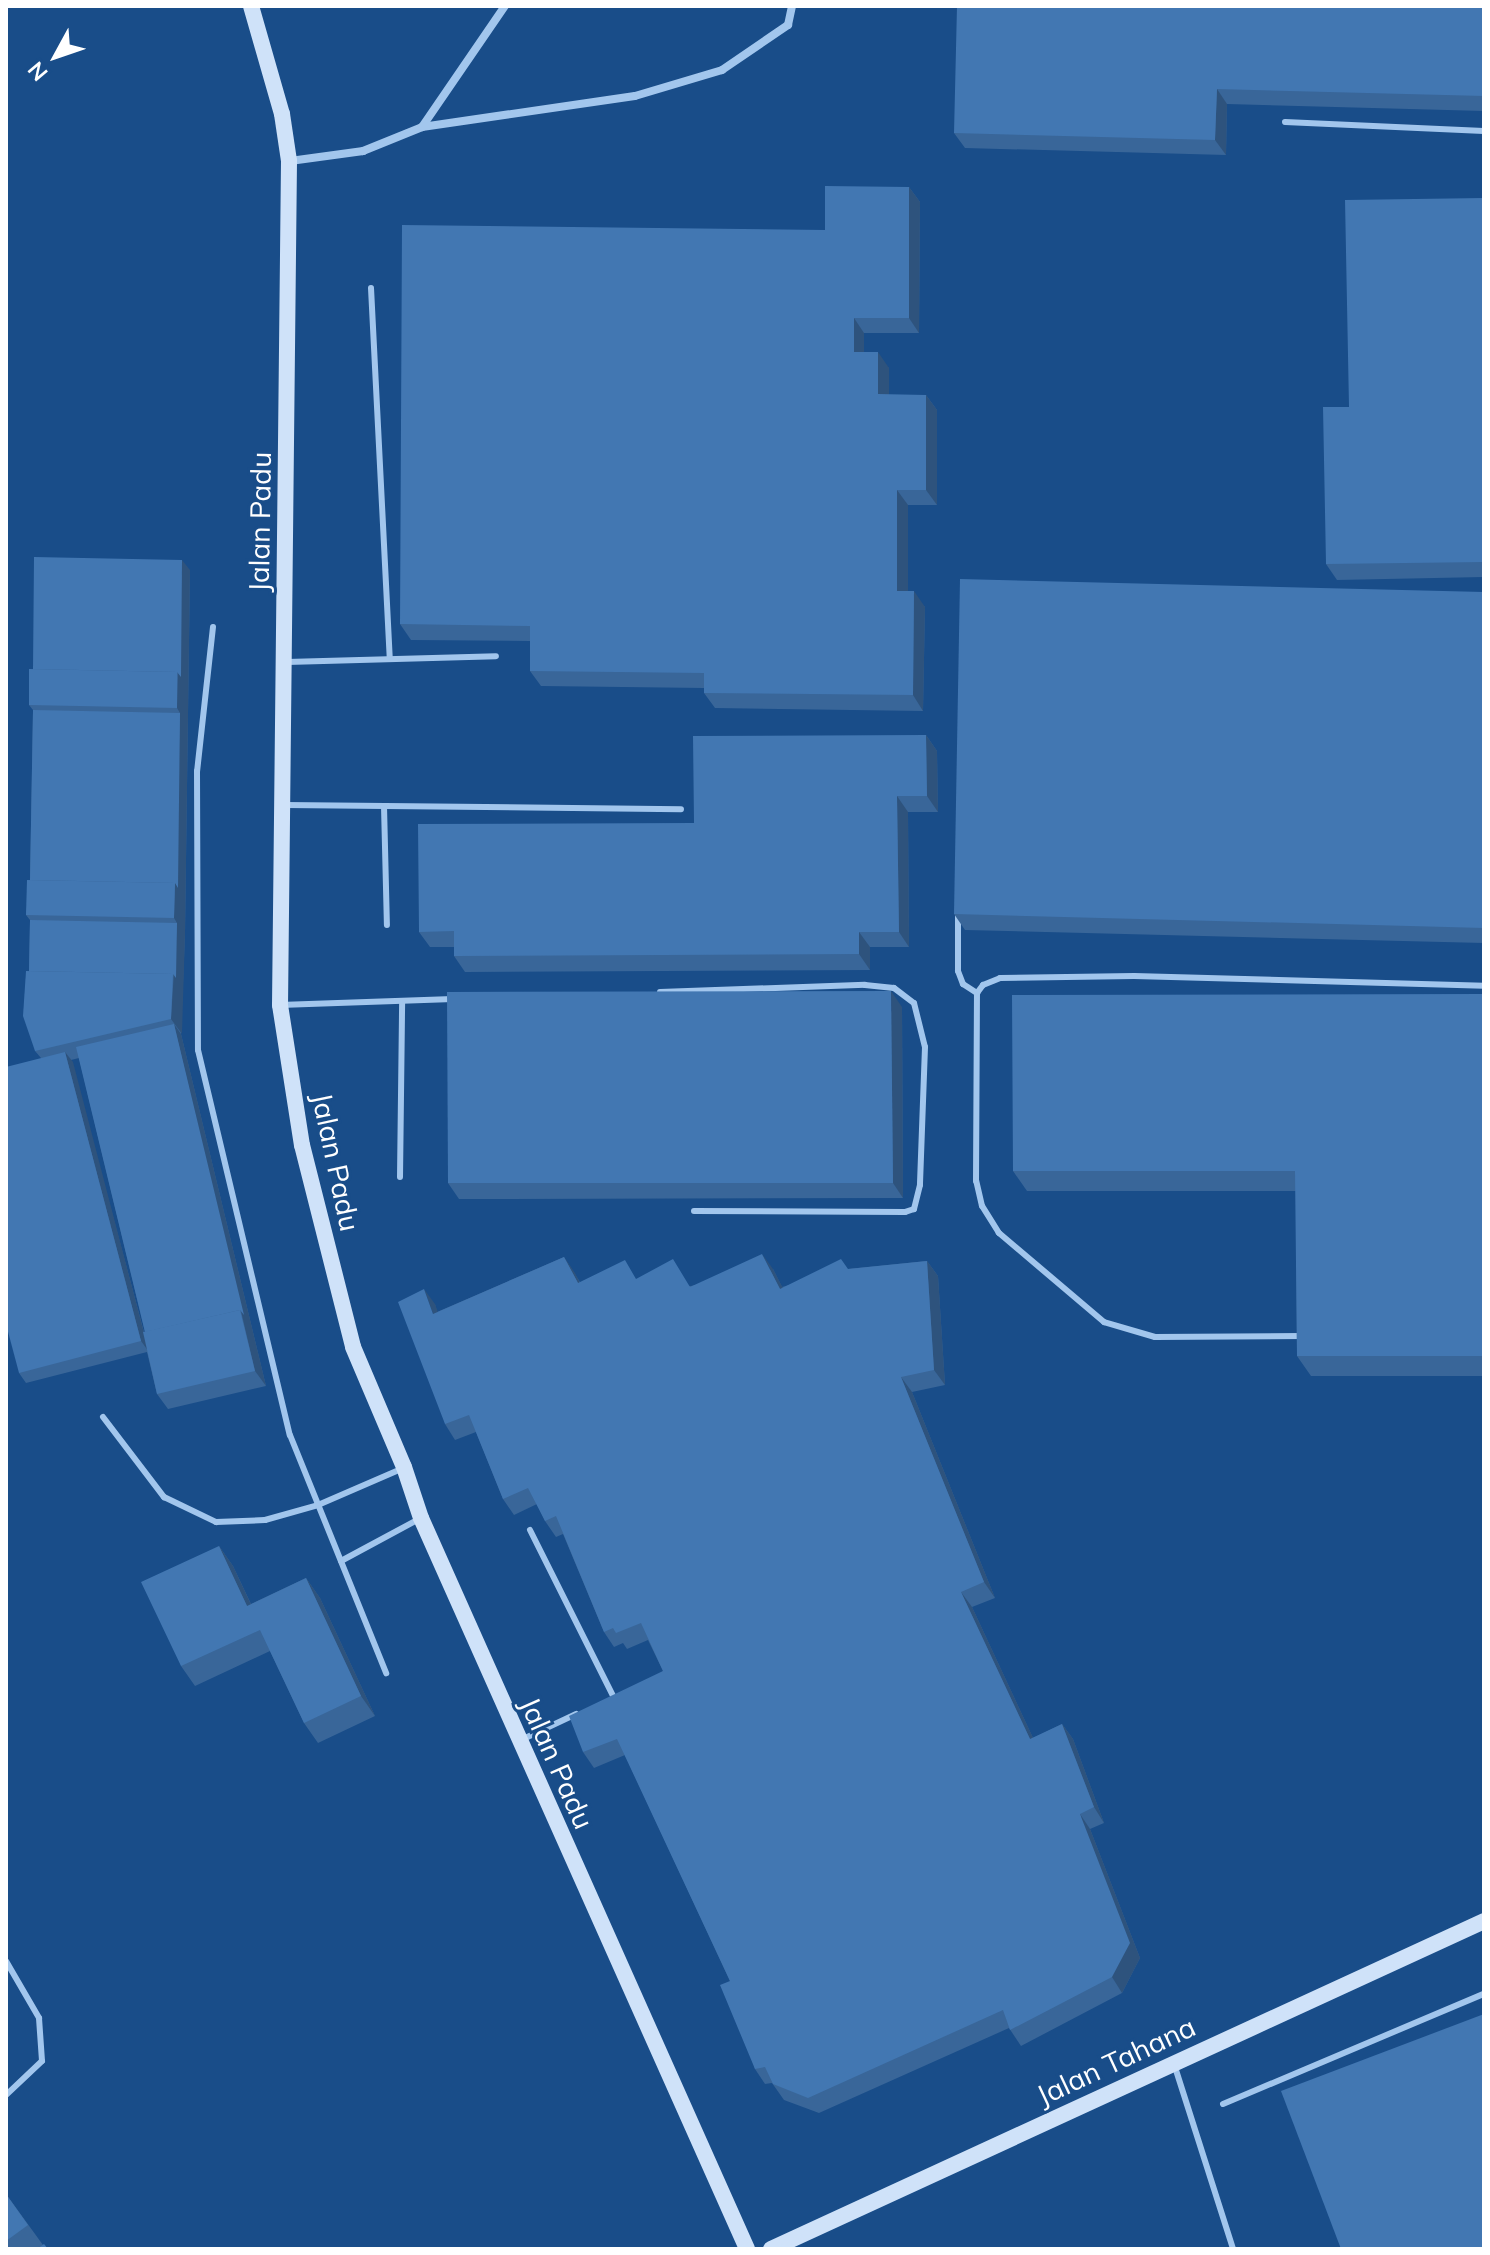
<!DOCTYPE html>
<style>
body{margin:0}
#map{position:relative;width:1490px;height:2255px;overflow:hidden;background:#194d89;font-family:Mulish,sans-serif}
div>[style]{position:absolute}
.lane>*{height:6px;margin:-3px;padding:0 3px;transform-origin:3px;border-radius:3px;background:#a2c6ed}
.street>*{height:8px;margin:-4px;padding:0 4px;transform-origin:4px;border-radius:4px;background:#a2c6ed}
.secondary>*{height:16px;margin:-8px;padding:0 8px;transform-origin:8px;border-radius:8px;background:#cfe2f9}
.wall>*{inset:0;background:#396699}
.shaded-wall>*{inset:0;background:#2e537d}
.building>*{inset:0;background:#4277b2}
span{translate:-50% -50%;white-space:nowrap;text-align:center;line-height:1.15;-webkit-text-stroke:6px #194d89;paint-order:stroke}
.street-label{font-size:28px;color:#fff}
.frame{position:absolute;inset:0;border:8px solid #fff;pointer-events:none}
.north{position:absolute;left:16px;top:16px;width:80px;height:80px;-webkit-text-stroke:6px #194d89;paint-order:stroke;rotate:230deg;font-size:22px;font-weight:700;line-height:32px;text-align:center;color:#fff}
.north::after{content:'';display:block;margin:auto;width:28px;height:36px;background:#fff;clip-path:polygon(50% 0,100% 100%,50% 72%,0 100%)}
</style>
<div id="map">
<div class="lane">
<i style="left:1285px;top:122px;width:199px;rotate:2.6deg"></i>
<i style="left:371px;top:288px;width:371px;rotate:87.1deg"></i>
<i style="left:213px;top:627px;width:145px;rotate:96.3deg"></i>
<i style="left:197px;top:771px;width:279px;rotate:89.8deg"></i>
<i style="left:198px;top:1050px;width:396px;rotate:76.6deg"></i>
<i style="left:290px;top:1435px;width:257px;rotate:68deg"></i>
<i style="left:287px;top:662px;width:209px;rotate:-1.6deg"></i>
<i style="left:285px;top:805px;width:396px;rotate:0.6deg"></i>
<i style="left:384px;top:806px;width:119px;rotate:88.6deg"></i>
<i style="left:958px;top:914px;width:57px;rotate:90deg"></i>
<i style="left:958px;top:971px;width:14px;rotate:69deg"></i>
<i style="left:963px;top:984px;width:17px;rotate:33deg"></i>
<i style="left:660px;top:992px;width:205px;rotate:-2deg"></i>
<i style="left:865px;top:985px;width:29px;rotate:6deg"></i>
<i style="left:894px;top:988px;width:25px;rotate:37deg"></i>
<i style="left:914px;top:1003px;width:45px;rotate:76deg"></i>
<i style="left:925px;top:1047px;width:138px;rotate:92.1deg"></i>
<i style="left:920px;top:1185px;width:25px;rotate:104deg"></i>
<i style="left:914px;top:1209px;width:9px;rotate:162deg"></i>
<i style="left:905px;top:1212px;width:211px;rotate:-179.7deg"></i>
<i style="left:280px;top:1005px;width:173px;rotate:-2deg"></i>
<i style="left:400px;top:1177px;width:176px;rotate:-89.3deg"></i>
<i style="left:1302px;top:1336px;width:147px;rotate:179.6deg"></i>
<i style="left:1155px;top:1337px;width:53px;rotate:-163.6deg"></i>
<i style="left:1104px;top:1322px;width:138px;rotate:-139.7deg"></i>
<i style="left:999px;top:1233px;width:32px;rotate:-122deg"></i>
<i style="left:982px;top:1206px;width:26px;rotate:-103deg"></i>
<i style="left:976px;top:1181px;width:188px;rotate:-89.7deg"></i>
<i style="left:977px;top:993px;width:10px;rotate:-53deg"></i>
<i style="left:983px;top:985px;width:18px;rotate:-22deg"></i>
<i style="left:1000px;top:978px;width:134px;rotate:-0.9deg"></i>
<i style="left:1134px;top:976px;width:350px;rotate:1.6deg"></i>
<i style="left:103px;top:1417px;width:101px;rotate:52.7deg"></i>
<i style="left:164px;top:1497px;width:58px;rotate:25.7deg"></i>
<i style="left:216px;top:1522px;width:49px;rotate:-2.3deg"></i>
<i style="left:265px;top:1520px;width:55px;rotate:-15.8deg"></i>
<i style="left:318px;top:1505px;width:90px;rotate:-23.4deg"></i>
<i style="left:530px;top:1530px;width:186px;rotate:63.4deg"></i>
<i style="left:341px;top:1561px;width:91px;rotate:-28.3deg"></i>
<i style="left:521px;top:1740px;width:61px;rotate:-25.3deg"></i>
<i style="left:6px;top:1961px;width:66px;rotate:59.9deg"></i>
<i style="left:39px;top:2018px;width:43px;rotate:86deg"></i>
<i style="left:42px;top:2061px;width:50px;rotate:136.6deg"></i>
<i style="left:1175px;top:2067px;width:191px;rotate:72.3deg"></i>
<i style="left:1223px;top:2104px;width:283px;rotate:-22.9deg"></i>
</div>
<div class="street">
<i style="left:422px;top:127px;width:147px;rotate:-55.6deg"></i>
<i style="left:290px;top:161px;width:74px;rotate:-7.8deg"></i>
<i style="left:363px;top:151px;width:64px;rotate:-22.1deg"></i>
<i style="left:422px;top:127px;width:215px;rotate:-8.3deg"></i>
<i style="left:635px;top:96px;width:91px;rotate:-16.6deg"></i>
<i style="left:722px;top:70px;width:80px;rotate:-34.3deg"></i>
<i style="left:788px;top:25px;width:19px;rotate:-78deg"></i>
</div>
<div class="secondary">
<i style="left:251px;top:6px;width:112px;rotate:74deg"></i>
<i style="left:282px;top:114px;width:48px;rotate:81.5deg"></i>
<i style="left:289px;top:161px;width:844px;rotate:90.61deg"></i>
<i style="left:280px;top:1005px;width:142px;rotate:81.1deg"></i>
<i style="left:302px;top:1145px;width:208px;rotate:75.8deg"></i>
<i style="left:353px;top:1347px;width:130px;rotate:67deg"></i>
<i style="left:404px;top:1467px;width:54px;rotate:71.6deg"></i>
<i style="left:421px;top:1518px;width:800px;rotate:65.96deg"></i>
<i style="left:771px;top:2249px;width:785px;rotate:-24.7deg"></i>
</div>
<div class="wall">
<i style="clip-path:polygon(1484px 6px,1484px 111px,1227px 104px,1226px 155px,965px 148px,954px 133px)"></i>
<i style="clip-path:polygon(909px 187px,920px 202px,919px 333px,864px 333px,864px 352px,889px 368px,889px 395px,926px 395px,937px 410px,937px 505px,908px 505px,908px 591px,925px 607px,923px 711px,715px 708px,704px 693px,704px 688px,541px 686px,530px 671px,530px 641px,411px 640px,400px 624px,825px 230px)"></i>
<i style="clip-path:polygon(1484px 198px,1484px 577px,1337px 580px,1326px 564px)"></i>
<i style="clip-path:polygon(evenodd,190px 570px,185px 934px,181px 1034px,266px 1386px,168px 1409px,157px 1394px,147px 1352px,26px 1383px,19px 1373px,41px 1058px,35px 1051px,29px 971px,30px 920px,26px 915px,30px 880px,33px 710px,29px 705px,33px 669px,190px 570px,79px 1058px,145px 1332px,144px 1332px,71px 1060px,79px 1058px)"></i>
<i style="clip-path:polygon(1484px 592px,1484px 943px,965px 930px,954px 914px)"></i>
<i style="clip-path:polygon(926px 735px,937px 751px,938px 812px,908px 812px,909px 947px,870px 947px,870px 970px,465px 972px,454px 956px,454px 947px,430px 947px,419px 932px,694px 823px)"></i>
<i style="clip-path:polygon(1484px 994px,1484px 1376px,1311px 1376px,1297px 1356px,1296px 1191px,1027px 1191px,1013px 1171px)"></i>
<i style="clip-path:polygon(902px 1007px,903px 1198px,459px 1199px,448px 1183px)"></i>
<i style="clip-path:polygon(564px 1257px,580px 1282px,691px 1286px,773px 1269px,782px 1287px,848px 1269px,927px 1261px,938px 1276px,945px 1385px,912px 1392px,995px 1598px,972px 1607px,1033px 1738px,1062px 1724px,1073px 1739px,1104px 1823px,1090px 1829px,1140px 1958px,1122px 1993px,1021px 2046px,1009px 2028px,819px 2113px,784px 2100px,772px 2083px,765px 2084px,755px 2069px,730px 1981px,625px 1755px,594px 1768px,583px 1752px,663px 1671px,648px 1640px,627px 1649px,623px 1643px,614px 1647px,604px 1632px,563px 1534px,556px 1537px,545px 1521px,537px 1504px,514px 1515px,503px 1499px,476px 1432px,455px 1440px,445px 1424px,435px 1304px,437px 1312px)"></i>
<i style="clip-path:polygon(219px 1546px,233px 1566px,251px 1604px,306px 1578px,320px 1598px,375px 1716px,318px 1743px,304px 1723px,270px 1651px,195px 1686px,181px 1666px)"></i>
<i style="clip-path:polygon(6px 2194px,43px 2245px,48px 2249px,6px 2249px)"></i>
</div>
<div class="shaded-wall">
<i style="clip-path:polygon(1217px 89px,1227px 104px,1226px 155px,1215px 140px)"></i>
<i style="clip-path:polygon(909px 187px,920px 202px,919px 333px,909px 318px)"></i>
<i style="clip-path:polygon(854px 318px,864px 333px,864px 368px,854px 352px)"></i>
<i style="clip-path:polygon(878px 352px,889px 368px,889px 410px,878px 394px)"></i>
<i style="clip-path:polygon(926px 395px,937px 410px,937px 505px,926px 490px)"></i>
<i style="clip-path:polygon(897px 490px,908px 505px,908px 606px,897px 591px)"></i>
<i style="clip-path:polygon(182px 560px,190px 570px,185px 934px,182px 1034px,171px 1019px,177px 923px,174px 918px,180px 713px,177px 708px)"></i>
<i style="clip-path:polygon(914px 591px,925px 607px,923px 711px,913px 695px)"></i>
<i style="clip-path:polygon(926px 735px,937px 751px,938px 812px,927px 796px)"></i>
<i style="clip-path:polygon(897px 796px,908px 812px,909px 947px,899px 932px)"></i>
<i style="clip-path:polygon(859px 932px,870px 947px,870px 970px,859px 954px)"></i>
<i style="clip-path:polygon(891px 991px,902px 1007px,903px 1198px,893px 1183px)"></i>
<i style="clip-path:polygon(174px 1024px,181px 1034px,266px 1386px,255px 1371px)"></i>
<i style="clip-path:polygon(65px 1052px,73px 1062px,149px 1352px,141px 1341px)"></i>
<i style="clip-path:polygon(762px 1254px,773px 1269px,791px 1304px,780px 1289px)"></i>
<i style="clip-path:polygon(564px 1257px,575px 1273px,588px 1299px,578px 1283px)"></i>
<i style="clip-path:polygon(927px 1261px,938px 1276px,945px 1385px,934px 1370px)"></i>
<i style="clip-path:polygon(424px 1289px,435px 1304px,444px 1329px,433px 1314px)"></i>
<i style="clip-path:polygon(901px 1377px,912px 1392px,995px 1598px,984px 1582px)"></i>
<i style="clip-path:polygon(219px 1546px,233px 1566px,261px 1626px,247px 1606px)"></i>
<i style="clip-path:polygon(306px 1578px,320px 1598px,375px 1716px,361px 1696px)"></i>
<i style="clip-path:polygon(961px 1592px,972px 1607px,1041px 1755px,1030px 1739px)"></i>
<i style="clip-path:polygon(1062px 1724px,1073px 1739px,1104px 1823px,1094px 1807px)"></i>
<i style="clip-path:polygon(1080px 1814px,1090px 1829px,1140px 1958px,1122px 1993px,1112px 1977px)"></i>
</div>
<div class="building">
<i style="clip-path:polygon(957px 6px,1484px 6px,1484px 96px,1217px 89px,1215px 140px,954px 133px)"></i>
<i style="clip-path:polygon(825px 186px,909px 187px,909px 318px,854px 318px,854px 352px,878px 352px,878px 394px,926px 395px,926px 490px,897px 490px,897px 591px,914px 591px,913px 695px,704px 693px,704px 673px,530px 671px,530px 626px,400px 624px,402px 225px,825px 230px)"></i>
<i style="clip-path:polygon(1484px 198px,1484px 562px,1326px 564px,1323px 407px,1349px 407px,1345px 200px)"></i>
<i style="clip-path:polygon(34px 557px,182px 560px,181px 677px,177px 672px,33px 669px)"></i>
<i style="clip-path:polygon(960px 579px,1484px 592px,1484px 928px,954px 914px)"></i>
<i style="clip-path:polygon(29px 669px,177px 672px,177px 708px,29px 705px)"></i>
<i style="clip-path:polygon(33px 710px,180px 713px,178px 888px,175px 883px,30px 880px)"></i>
<i style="clip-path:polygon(926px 735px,927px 796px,897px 796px,899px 932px,859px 932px,859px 954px,454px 956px,454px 931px,419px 932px,418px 824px,694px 823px,693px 736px)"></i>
<i style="clip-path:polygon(27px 880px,175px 883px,174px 918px,26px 915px)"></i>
<i style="clip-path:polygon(30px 920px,177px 923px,176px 978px,173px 974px,29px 971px)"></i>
<i style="clip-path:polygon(26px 971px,173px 974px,171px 1019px,35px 1051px,23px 1016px)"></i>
<i style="clip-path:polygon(891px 991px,893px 1183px,448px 1183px,447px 992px)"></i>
<i style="clip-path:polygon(1484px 994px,1484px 1356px,1297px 1356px,1295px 1171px,1013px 1171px,1012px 995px)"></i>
<i style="clip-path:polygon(174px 1024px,244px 1315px,240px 1310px,145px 1332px,76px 1047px)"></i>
<i style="clip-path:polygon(65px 1052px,141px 1341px,19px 1373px,6px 1324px,6px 1067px)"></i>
<i style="clip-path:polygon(762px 1254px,780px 1289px,841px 1259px,848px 1269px,927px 1261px,934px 1370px,901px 1377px,984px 1582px,961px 1592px,1030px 1739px,1062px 1724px,1094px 1807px,1080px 1814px,1130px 1943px,1112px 1977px,1010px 2030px,1003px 2010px,808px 2098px,773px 2084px,765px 2067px,755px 2069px,720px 1985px,730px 1981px,617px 1739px,583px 1752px,569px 1716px,663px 1671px,641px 1623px,616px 1633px,613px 1628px,604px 1632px,556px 1516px,545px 1521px,528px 1488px,503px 1499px,469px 1415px,445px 1424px,398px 1302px,424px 1289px,433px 1314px,564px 1257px,578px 1283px,625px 1260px,636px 1279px,673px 1259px,690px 1287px)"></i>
<i style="clip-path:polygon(240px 1310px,255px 1371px,157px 1394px,143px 1332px)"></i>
<i style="clip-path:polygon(219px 1546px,247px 1606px,306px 1578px,361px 1696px,304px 1723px,260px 1630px,181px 1666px,141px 1582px)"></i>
<i style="clip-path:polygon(1484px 2014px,1484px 2249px,1341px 2249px,1281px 2091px)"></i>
<i style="clip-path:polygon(6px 2194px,28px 2225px,6px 2241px)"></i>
<i style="clip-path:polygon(44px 2244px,48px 2249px,37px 2249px)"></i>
</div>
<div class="street-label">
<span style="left:260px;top:522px;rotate:-89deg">Jalan Padu</span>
<span style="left:336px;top:1162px;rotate:78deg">Jalan Padu</span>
<span style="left:557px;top:1763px;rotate:66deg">Jalan Padu</span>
<span style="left:1116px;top:2061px;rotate:-25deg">Jalan Tahana</span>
</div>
<div class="frame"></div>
<div class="north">N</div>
</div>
